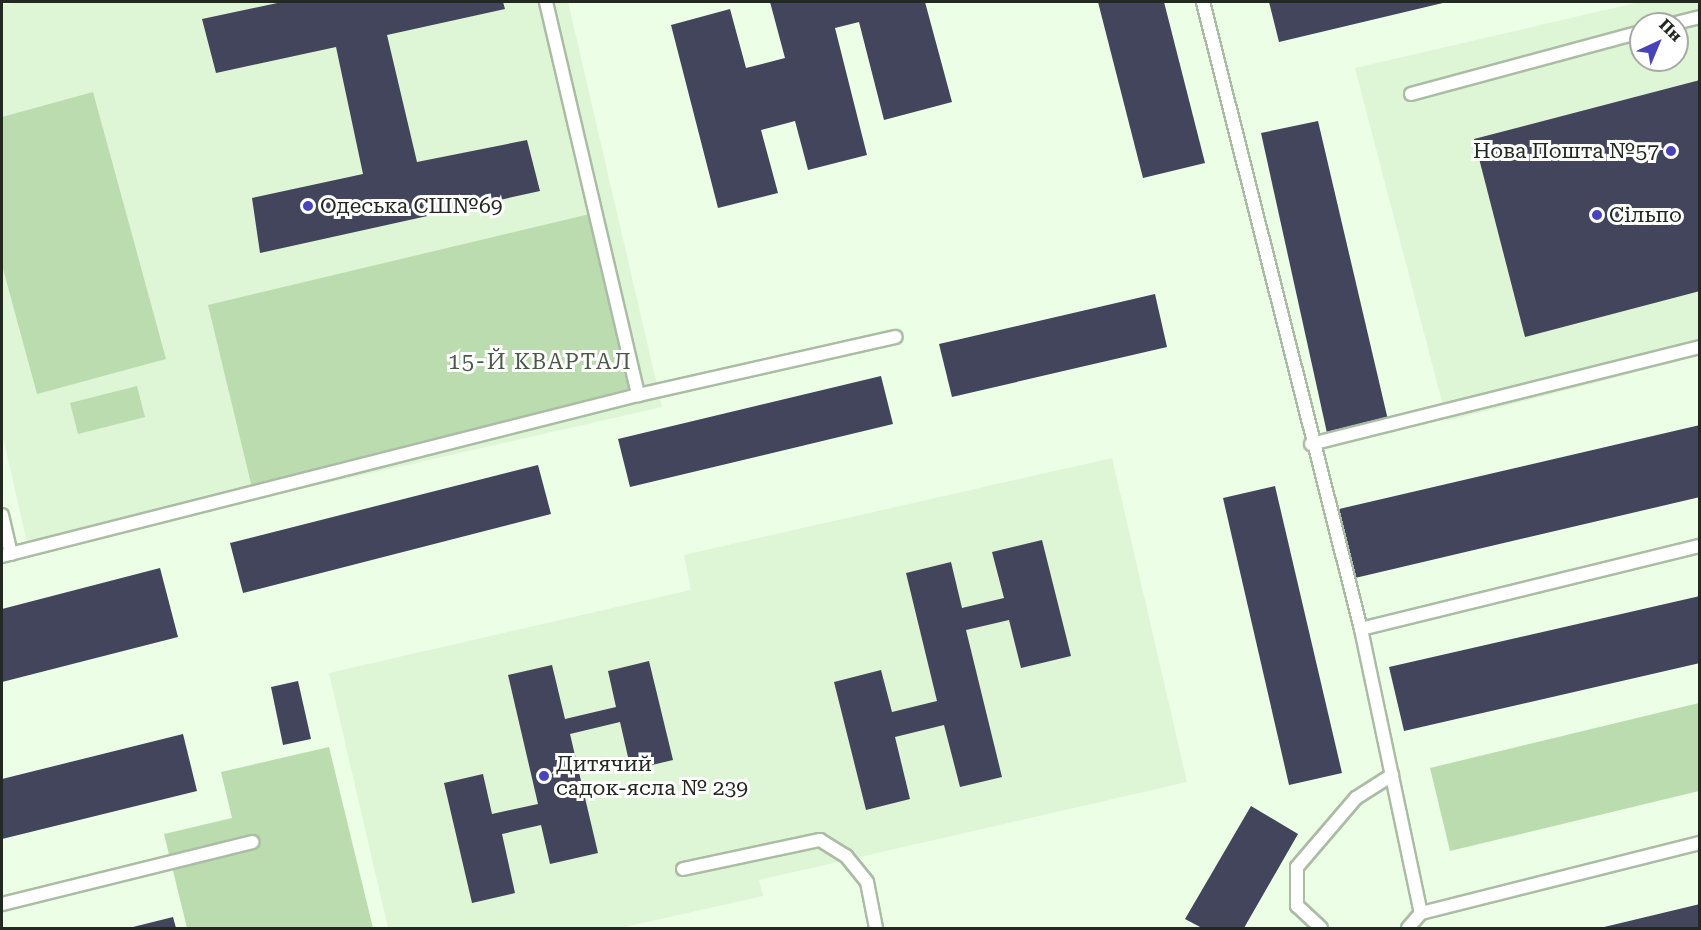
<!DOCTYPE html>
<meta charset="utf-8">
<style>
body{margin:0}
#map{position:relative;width:1701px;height:930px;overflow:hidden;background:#ecfee6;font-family:"Roboto Serif",serif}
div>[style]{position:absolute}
.built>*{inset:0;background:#def5d6}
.green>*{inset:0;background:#bbdcaf}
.building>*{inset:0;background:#42455b}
.roads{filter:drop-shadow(2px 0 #abbca5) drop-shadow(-2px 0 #abbca5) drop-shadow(0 2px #abbca5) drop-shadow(0 -2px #abbca5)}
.service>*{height:12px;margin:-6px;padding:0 6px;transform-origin:6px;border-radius:6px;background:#fff}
.dots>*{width:16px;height:16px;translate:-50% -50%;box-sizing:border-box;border:3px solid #fff;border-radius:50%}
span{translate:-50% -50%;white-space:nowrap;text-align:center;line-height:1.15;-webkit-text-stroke:6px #fff;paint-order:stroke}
.poi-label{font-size:21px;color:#222920}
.right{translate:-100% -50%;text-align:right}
.left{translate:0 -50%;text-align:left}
.neighbourhood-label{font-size:22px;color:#4b5a46;letter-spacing:1.5px}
.frame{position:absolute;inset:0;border:3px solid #222920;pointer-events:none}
.north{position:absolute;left:1629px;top:12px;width:60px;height:60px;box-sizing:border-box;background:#fff;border:2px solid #a7a9a6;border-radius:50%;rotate:44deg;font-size:16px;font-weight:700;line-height:24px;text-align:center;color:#222920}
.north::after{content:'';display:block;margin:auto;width:21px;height:27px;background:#4943b9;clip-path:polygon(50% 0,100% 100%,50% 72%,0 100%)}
</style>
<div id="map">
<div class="built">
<i style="clip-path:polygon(18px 2px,568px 2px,662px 407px,29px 551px,2px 433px,2px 5px)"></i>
<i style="clip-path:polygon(evenodd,1640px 2px,1699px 2px,1699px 356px,1447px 421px,1355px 68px,1640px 2px,1641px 24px,1677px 24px,1677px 60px,1641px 60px,1641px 24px)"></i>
<i style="clip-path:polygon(1112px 458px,1187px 782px,759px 880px,763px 896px,620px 928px,388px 928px,329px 673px,691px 590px,684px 555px)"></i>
</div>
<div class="green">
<i style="clip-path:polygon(93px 92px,166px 359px,37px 394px,2px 265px,2px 117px)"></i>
<i style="clip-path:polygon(594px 213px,639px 400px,253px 492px,208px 305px)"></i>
<i style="clip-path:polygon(137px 386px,145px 417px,78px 434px,70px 403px)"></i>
<i style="clip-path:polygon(1699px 703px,1699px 791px,1450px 851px,1430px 768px)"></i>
<i style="clip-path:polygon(329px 747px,373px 928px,187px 928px,164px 834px,232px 818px,221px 772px)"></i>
</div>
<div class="building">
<i style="clip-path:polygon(282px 2px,503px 2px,505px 9px,387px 35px,417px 162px,527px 140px,540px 191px,260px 253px,252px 198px,363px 174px,336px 47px,216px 73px,202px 19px)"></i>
<i style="clip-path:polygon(770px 2px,925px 2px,952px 102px,884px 120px,859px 22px,835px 28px,867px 155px,808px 170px,795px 121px,761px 130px,778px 193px,718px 208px,671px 25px,730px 9px,746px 68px,785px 58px)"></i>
<i style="clip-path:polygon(1098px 2px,1164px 2px,1205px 163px,1143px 178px)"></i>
<i style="clip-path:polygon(1269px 2px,1447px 2px,1279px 42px)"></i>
<i style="clip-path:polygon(1700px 80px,1700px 291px,1525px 337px,1474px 139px)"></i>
<i style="clip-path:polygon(1318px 121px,1388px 420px,1327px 433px,1261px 133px)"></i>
<i style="clip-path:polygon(1155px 294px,1167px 347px,952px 397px,939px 344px)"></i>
<i style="clip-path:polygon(881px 376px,893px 424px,630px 487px,618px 439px)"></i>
<i style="clip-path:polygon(1700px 425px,1700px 497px,1355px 578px,1339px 509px)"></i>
<i style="clip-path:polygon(538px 465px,551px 514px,243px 593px,230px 543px)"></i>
<i style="clip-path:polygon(1275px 486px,1342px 773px,1289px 785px,1223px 498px)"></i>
<i style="clip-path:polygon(1042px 540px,1071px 656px,1021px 668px,1009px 620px,966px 630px,1002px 777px,960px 787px,944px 725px,895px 737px,910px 799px,866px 810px,834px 682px,881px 670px,892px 712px,937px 701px,906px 573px,951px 562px,962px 608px,1004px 598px,992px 552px)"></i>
<i style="clip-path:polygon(160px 568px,178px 637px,2px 682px,2px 609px)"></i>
<i style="clip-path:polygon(1700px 596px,1700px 663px,1404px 731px,1389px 667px)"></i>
<i style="clip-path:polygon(649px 661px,673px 760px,631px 770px,620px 722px,570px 734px,598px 853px,550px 864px,541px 825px,502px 834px,515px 893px,472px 903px,444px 783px,483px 774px,492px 814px,538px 804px,508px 675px,552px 665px,565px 719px,616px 707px,608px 671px)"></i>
<i style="clip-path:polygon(298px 681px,311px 739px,283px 745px,271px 687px)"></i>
<i style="clip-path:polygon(183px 734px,197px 791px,2px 839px,2px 779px)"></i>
<i style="clip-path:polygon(1251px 806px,1298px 834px,1244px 928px,1202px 928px,1185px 919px)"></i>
<i style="clip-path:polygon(1700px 904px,1700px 928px,1600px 928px)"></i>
<i style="clip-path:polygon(173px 917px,176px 928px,129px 928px)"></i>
</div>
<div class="roads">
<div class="service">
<i style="left:546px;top:2px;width:404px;rotate:76.8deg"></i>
<i style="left:1203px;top:2px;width:647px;rotate:75.86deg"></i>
<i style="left:1361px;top:629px;width:290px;rotate:78.1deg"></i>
<i style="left:1421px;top:913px;width:20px;rotate:131deg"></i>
<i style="left:1672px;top:24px;width:29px;rotate:-14deg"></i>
<i style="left:1411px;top:94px;width:238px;rotate:-15.1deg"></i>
<i style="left:1311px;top:444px;width:401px;rotate:-14deg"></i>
<i style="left:2px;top:515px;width:40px;rotate:77deg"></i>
<i style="left:2px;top:556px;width:656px;rotate:-14.21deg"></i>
<i style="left:638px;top:395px;width:264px;rotate:-12.7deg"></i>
<i style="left:1361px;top:629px;width:349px;rotate:-13.8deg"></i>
<i style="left:683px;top:869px;width:140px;rotate:-12deg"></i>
<i style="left:820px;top:840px;width:31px;rotate:32deg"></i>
<i style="left:846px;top:856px;width:33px;rotate:51deg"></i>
<i style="left:867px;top:882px;width:47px;rotate:78.9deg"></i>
<i style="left:2px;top:904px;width:258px;rotate:-13.9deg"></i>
<i style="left:1421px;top:913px;width:288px;rotate:-14.1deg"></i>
<i style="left:1321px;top:928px;width:33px;rotate:-137deg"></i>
<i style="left:1297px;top:906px;width:39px;rotate:-90deg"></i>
<i style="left:1297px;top:867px;width:91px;rotate:-49.5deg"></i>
<i style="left:1356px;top:798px;width:43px;rotate:-32.6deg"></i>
</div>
</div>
<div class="dots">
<i style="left:1671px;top:151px;background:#4943b9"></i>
<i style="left:308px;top:206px;background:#4943b9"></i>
<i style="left:1597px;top:215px;background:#4943b9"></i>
<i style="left:544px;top:776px;background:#4943b9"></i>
</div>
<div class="poi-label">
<span class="right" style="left:1659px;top:151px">Нова Пошта №57</span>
<span class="left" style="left:320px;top:206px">Одеська СШ№69</span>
<span class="left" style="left:1609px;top:215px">Сільпо</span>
<span class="left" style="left:556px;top:776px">Дитячий<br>садок-ясла № 239</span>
</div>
<div class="neighbourhood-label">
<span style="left:540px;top:362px">15-Й КВАРТАЛ</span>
</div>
<div class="frame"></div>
<div class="north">Пн</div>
</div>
